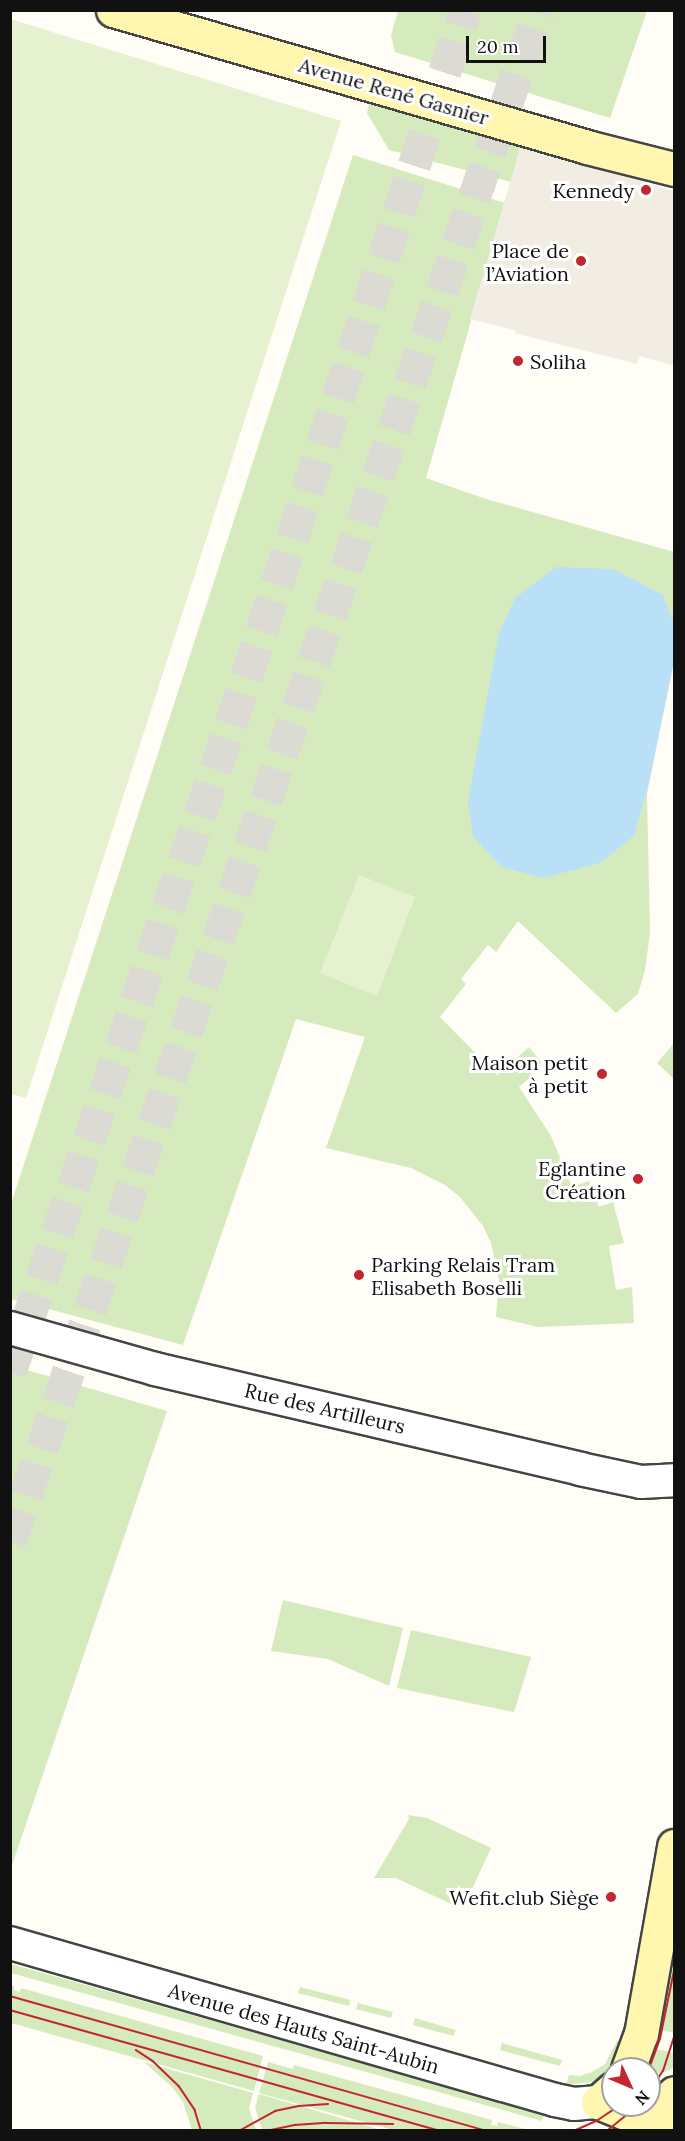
<!DOCTYPE html>
<meta charset="utf-8">
<style>
body{margin:0}
#map{position:relative;width:685px;height:2141px;overflow:hidden;background:#fffdf5;font-family:Lora,serif}
div>[style]{position:absolute}
.green>*{inset:0;background:#d5ebbd}
.pitch>*{inset:0;background:#e6f2cf}
.plaza>*{inset:0;background:#f1ede2}
.water>*{inset:0;background:#b9e0f7}
.highway-tunnel>*{height:33px;margin-top:-16.5px;transform-origin:0;background:repeating-linear-gradient(90deg,#dbdad3 0 33px,transparent 0 49px)}
.roads{filter:drop-shadow(2px 0 #444) drop-shadow(-2px 0 #444) drop-shadow(0 2px #444) drop-shadow(0 -2px #444)}
.street>*{height:32px;margin:-16px;padding:0 16px;transform-origin:16px;border-radius:16px;background:#fff}
.secondary>*{height:33px;margin:-16.5px;padding:0 16.5px;transform-origin:16.5px;border-radius:16.5px;background:#fff6b0}
.tram>*{height:1.5px;margin:-0.75px;padding:0 0.75px;transform-origin:0.75px;border-radius:0.75px;background:#c4262e}
.dots>*{width:16px;height:16px;translate:-50% -50%;box-sizing:border-box;border:3px solid #fff;border-radius:50%}
span{translate:-50% -50%;white-space:nowrap;text-align:center;line-height:1.15;-webkit-text-stroke:6px #fff;paint-order:stroke}
.street-label{font-size:20px;color:#111}
.poi-label{font-size:20px;color:#111}
.right{translate:-100% -50%;text-align:right}
.left{translate:0 -50%;text-align:left}
.frame{position:absolute;inset:0;border:12px solid #111;pointer-events:none}
.north{position:absolute;left:601px;top:2057px;width:60px;height:60px;box-sizing:border-box;background:#fff;border:2px solid #a0a0a0;border-radius:50%;rotate:134deg;font-size:16px;font-weight:700;line-height:24px;text-align:center;color:#111}
.north::after{content:'';display:block;margin:auto;width:21px;height:27px;background:#c4262e;clip-path:polygon(50% 0,100% 100%,50% 72%,0 100%)}
.scale{position:absolute;left:466px;top:36px;width:80px;height:27px;box-sizing:border-box;border:3px solid #111;border-top:0;padding-left:8px;font-size:18px;line-height:21px;white-space:nowrap;color:#111;-webkit-text-stroke:4px #fff;paint-order:stroke}
</style>
<div id="map">
<div class="green">
<i style="clip-path:polygon(398px 11px,398px 10px,647px 11px,610px 118px,395px 52px,391px 35px)"></i>
<i style="clip-path:polygon(369px 103px,521px 145px,511px 182px,389px 150px,367px 113px)"></i>
<i style="clip-path:polygon(353px 155px,505px 203px,426px 478px,483px 498px,674px 552px,674px 658px,647px 794px,650px 933px,645px 970px,638px 994px,616px 1013px,518px 921px,496px 952px,488px 945px,461px 979px,466px 984px,440px 1017px,497px 1075px,529px 1047px,542px 1063px,530px 1072px,532px 1076px,519px 1087px,551px 1136px,572px 1187px,589px 1181px,599px 1207px,613px 1202px,624px 1243px,609px 1246px,616px 1290px,632px 1287px,634px 1323px,538px 1327px,496px 1317px,499px 1280px,491px 1243px,483px 1226px,460px 1197px,445px 1185px,411px 1168px,326px 1148px,365px 1037px,296px 1019px,183px 1345px,11px 1299px,11px 1204px)"></i>
<i style="clip-path:polygon(674px 1043px,674px 1079px,657px 1063px)"></i>
<i style="clip-path:polygon(10px 1365px,167px 1411px,11px 1868px,10px 1868px)"></i>
<i style="clip-path:polygon(283px 1600px,403px 1628px,389px 1686px,328px 1659px,271px 1651px)"></i>
<i style="clip-path:polygon(411px 1630px,531px 1657px,514px 1712px,397px 1688px)"></i>
<i style="clip-path:polygon(408px 1815px,427px 1818px,491px 1848px,464px 1906px,449px 1903px,396px 1878px,374px 1878px,409px 1819px)"></i>
<i style="clip-path:polygon(674px 1910px,674px 2033px,653px 2028px)"></i>
<i style="clip-path:polygon(11px 1964px,529px 2110px,544px 2115px,542px 2121px,11px 1973px)"></i>
<i style="clip-path:polygon(11px 1985px,14px 1986px,14px 1990px,20px 1992px,21px 1988px,263px 2056px,254px 2091px,11px 2023px)"></i>
<i style="clip-path:polygon(300px 1987px,350px 2000px,349px 2006px,298px 1993px)"></i>
<i style="clip-path:polygon(358px 2003px,393px 2012px,391px 2018px,356px 2009px)"></i>
<i style="clip-path:polygon(415px 2018px,456px 2030px,453px 2036px,413px 2025px)"></i>
<i style="clip-path:polygon(617px 2041px,628px 2043px,607px 2074px,591px 2082px,566px 2085px,569px 2075px,580px 2076px,592px 2072px,605px 2064px)"></i>
<i style="clip-path:polygon(502px 2043px,562px 2060px,560px 2066px,500px 2050px)"></i>
<i style="clip-path:polygon(647px 2047px,674px 2053px,674px 2068px,660px 2074px,651px 2070px,645px 2061px)"></i>
<i style="clip-path:polygon(144px 2062px,253px 2093px,249px 2108px,256px 2130px,192px 2130px,183px 2102px,172px 2087px)"></i>
<i style="clip-path:polygon(268px 2062px,293px 2069px,294px 2065px,492px 2120px,491px 2125px,497px 2126px,498px 2122px,525px 2129px,549px 2130px,393px 2130px,259px 2093px)"></i>
<i style="clip-path:polygon(259px 2094px,378px 2129px,262px 2130px,255px 2107px)"></i>
</div>
<div class="pitch">
<i style="clip-path:polygon(10px 19px,341px 121px,26px 1098px,10px 1094px)"></i>
<i style="clip-path:polygon(359px 875px,415px 897px,377px 996px,320px 973px)"></i>
</div>
<div class="plaza">
<i style="clip-path:polygon(521px 145px,674px 191px,674px 366px,640px 356px,637px 364px,515px 333px,515px 330px,470px 319px)"></i>
</div>
<div class="water">
<i style="clip-path:polygon(556px 567px,613px 569px,663px 595px,674px 625px,674px 662px,649px 782px,634px 836px,600px 863px,543px 878px,502px 867px,473px 837px,468px 801px,499px 633px,515px 598px)"></i>
</div>
<div class="highway-tunnel">
<i style="left:10px;top:1372px;width:685px;rotate:-71.17deg"></i>
<i style="left:231px;top:724px;width:751px;rotate:-71.85deg"></i>
<i style="left:10px;top:1541px;width:1620px;rotate:-70.94deg"></i>
</div>
<div class="roads">
<div class="street">
<i style="left:10px;top:1328px;width:151px;rotate:15.8deg"></i>
<i style="left:155px;top:1369px;width:437px;rotate:13.2deg"></i>
<i style="left:580px;top:1469px;width:62px;rotate:12deg"></i>
<i style="left:641px;top:1482px;width:33px;rotate:-3deg"></i>
<i style="left:10px;top:1943px;width:567px;rotate:16.07deg"></i>
<i style="left:555px;top:2100px;width:19px;rotate:12deg"></i>
<i style="left:574px;top:2104px;width:24px;rotate:-5deg"></i>
</div>
<div class="secondary">
<i style="left:113px;top:10px;width:493px;rotate:16.1deg"></i>
<i style="left:587px;top:147px;width:90px;rotate:14.2deg"></i>
<i style="left:628px;top:2069px;width:37px;rotate:-70deg"></i>
<i style="left:641px;top:2034px;width:191px;rotate:-80deg"></i>
<i style="left:613px;top:2089px;width:20px;rotate:139deg"></i>
<i style="left:598px;top:2102px;width:61px;rotate:22deg"></i>
<i style="left:646px;top:2130px;width:10px;rotate:-29deg"></i>
<i style="left:655px;top:2125px;width:37px;rotate:-59deg"></i>
</div>
</div>
<div class="tram">
<i style="left:10px;top:1996px;width:494px;rotate:15.8deg"></i>
<i style="left:10px;top:2010px;width:443px;rotate:15.7deg"></i>
<i style="left:136px;top:2050px;width:20px;rotate:33deg"></i>
<i style="left:153px;top:2061px;width:36px;rotate:44deg"></i>
<i style="left:179px;top:2086px;width:29px;rotate:56deg"></i>
<i style="left:195px;top:2110px;width:21px;rotate:73deg"></i>
<i style="left:649px;top:2069px;width:32px;rotate:-70deg"></i>
<i style="left:660px;top:2039px;width:69px;rotate:-78.4deg"></i>
<i style="left:649px;top:2093px;width:26px;rotate:-58deg"></i>
<i style="left:663px;top:2071px;width:35px;rotate:-72deg"></i>
<i style="left:241px;top:2130px;width:39px;rotate:-29deg"></i>
<i style="left:275px;top:2111px;width:25px;rotate:-12deg"></i>
<i style="left:299px;top:2106px;width:29px;rotate:-4deg"></i>
<i style="left:271px;top:2130px;width:25px;rotate:-12deg"></i>
<i style="left:295px;top:2125px;width:31px;rotate:-4deg"></i>
<i style="left:326px;top:2123px;width:67px;rotate:0.9deg"></i>
<i style="left:576px;top:2130px;width:24px;rotate:-24deg"></i>
<i style="left:598px;top:2120px;width:27px;rotate:-34deg"></i>
<i style="left:608px;top:2130px;width:40px;rotate:-39deg"></i>
</div>
<div class="dots">
<i style="left:646px;top:190px;background:#c4262e"></i>
<i style="left:581px;top:261px;background:#c4262e"></i>
<i style="left:518px;top:361px;background:#c4262e"></i>
<i style="left:602px;top:1074px;background:#c4262e"></i>
<i style="left:638px;top:1179px;background:#c4262e"></i>
<i style="left:359px;top:1275px;background:#c4262e"></i>
<i style="left:611px;top:1897px;background:#c4262e"></i>
</div>
<div class="street-label">
<span style="left:394px;top:91px;rotate:16deg">Avenue René Gasnier</span>
<span style="left:325px;top:1408px;rotate:13deg">Rue des Artilleurs</span>
<span style="left:304px;top:2028px;rotate:16deg">Avenue des Hauts Saint-Aubin</span>
</div>
<div class="poi-label">
<span class="right" style="left:634px;top:190px">Kennedy</span>
<span class="right" style="left:569px;top:262px">Place de<br>l’Aviation</span>
<span class="left" style="left:530px;top:361px">Soliha</span>
<span class="right" style="left:588px;top:1074px">Maison petit<br>à petit</span>
<span class="right" style="left:626px;top:1180px">Eglantine<br>Création</span>
<span class="left" style="left:371px;top:1276px">Parking Relais Tram<br>Elisabeth Boselli</span>
<span class="right" style="left:599px;top:1897px">Wefit.club Siège</span>
</div>
<div class="frame"></div>
<div class="north">N</div>
<div class="scale">20 m</div>
</div>
